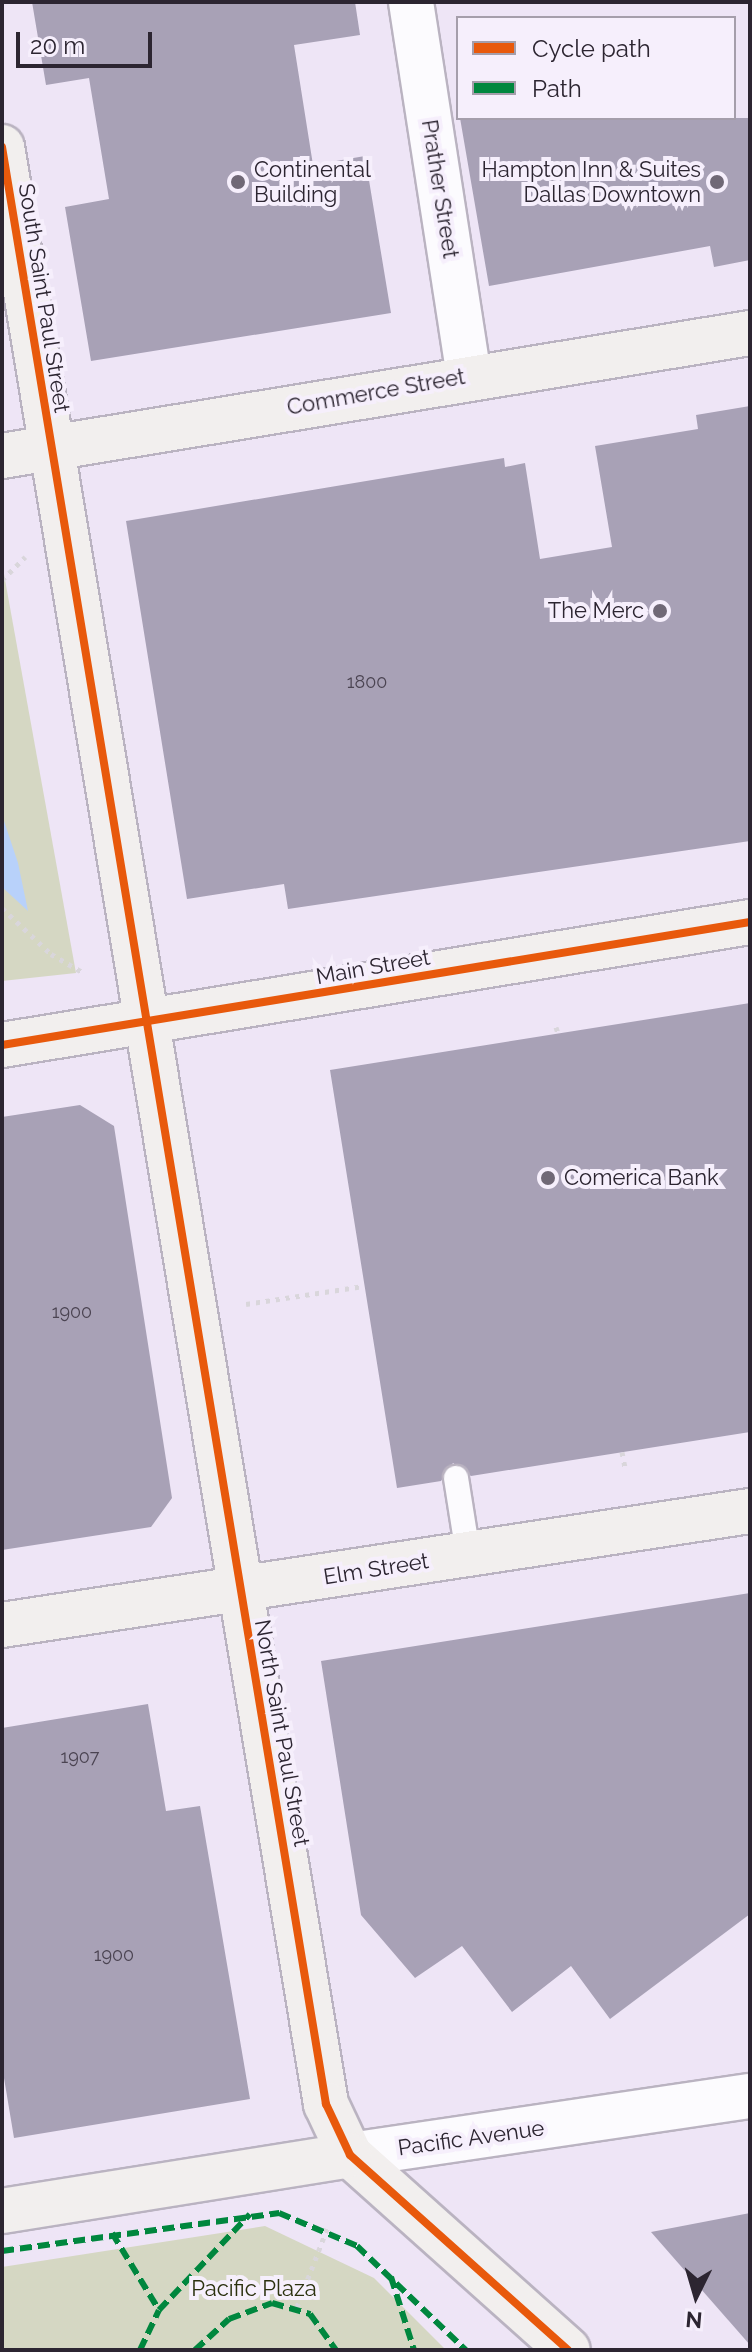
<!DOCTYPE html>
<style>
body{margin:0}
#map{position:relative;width:752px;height:2352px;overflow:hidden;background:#eee5f6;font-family:Raleway,sans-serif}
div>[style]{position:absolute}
.green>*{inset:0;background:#d5d7c3}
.water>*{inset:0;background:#b8d1fa}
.building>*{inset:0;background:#a8a1b6}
.path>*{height:5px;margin-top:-2.5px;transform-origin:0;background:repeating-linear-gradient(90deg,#d9d6db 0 4px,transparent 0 10px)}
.roads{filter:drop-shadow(2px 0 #bab3c1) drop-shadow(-2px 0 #bab3c1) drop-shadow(0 2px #bab3c1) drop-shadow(0 -2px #bab3c1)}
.lane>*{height:24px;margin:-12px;padding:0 12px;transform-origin:12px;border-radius:12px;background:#fcfbfe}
.street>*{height:44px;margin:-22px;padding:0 22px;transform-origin:22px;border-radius:22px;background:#fcfbfe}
.secondary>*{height:44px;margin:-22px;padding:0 22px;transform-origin:22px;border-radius:22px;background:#f2efee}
.quiet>*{height:6px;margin-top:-3px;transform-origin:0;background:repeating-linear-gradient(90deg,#00873e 0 12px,transparent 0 18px)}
.cycleway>*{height:8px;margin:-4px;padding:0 4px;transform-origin:4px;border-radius:4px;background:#e8590c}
.dots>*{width:22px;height:22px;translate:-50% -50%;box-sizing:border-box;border:4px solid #f6effc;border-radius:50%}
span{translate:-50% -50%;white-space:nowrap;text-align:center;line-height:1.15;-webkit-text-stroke:8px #f6effc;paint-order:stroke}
.number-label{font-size:18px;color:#4b4452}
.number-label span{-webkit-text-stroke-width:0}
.poi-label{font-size:22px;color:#2c2531}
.left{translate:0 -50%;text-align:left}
.right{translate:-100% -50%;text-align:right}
.street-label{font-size:22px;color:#2c2531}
.park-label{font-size:22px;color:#2b310e}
.frame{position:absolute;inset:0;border:4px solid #2c2531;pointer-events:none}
.legend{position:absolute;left:456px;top:16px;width:280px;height:104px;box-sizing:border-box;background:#f6effc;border:2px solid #a59eab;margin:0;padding:10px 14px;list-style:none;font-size:24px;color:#2c2531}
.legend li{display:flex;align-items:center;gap:16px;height:40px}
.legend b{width:40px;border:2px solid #a59eab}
.north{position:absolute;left:656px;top:2256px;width:80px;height:80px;-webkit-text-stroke:6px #f6effc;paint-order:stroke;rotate:185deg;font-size:22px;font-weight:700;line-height:32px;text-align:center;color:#2c2531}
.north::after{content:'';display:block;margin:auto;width:28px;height:36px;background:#2c2531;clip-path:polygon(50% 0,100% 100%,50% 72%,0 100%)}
.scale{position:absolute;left:16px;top:32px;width:136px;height:36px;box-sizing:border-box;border:4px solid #2c2531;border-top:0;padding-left:10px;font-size:24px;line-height:28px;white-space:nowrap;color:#2c2531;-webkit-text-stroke:6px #f6effc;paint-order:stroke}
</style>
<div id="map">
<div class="green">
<i style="clip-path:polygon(2px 563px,76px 973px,2px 981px)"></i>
<i style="clip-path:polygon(265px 2226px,374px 2278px,446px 2350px,2px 2350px,2px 2267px)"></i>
</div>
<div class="water">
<i style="clip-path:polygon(2px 815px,18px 863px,28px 911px,2px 887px)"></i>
</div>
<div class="building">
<i style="clip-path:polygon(32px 2px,355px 2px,360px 35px,294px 45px,313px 165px,365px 156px,391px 313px,91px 361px,65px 207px,109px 199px,89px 78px,46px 85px)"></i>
<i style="clip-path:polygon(460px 118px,750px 118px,750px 260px,714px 267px,710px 246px,489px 286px)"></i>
<i style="clip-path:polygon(750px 406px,750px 841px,288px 909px,284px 884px,187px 899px,126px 521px,504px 458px,505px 467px,525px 463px,540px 559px,612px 547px,595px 446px,698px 429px,696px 415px)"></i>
<i style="clip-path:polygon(750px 1003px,750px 1432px,471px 1476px,453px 1463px,441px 1481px,397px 1488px,330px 1070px)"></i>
<i style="clip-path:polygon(80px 1105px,114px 1126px,172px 1498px,151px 1527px,2px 1550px,2px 1117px)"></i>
<i style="clip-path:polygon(750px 1593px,750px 1914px,610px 2019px,571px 1966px,512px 2012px,462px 1946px,415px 1978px,361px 1915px,321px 1661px)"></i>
<i style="clip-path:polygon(148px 1704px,166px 1811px,200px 1806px,250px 2099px,14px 2138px,2px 2066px,2px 1728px)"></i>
<i style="clip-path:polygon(750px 2213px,750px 2345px,651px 2232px)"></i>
</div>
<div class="path">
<i style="left:2px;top:580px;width:33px;rotate:-45deg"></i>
<i style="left:2px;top:908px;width:67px;rotate:43.2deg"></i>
<i style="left:51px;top:954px;width:38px;rotate:30deg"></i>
<i style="left:556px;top:1027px;width:6px;rotate:72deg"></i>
<i style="left:246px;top:1304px;width:119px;rotate:-8.7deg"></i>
<i style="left:622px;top:1452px;width:15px;rotate:79deg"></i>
<i style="left:297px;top:2307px;width:84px;rotate:-69deg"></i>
</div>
<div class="roads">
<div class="lane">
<i style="left:456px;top:1478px;width:77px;rotate:81deg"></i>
</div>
<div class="street">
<i style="left:411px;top:2px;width:378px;rotate:81.2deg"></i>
<i style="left:350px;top:2155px;width:404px;rotate:-8.4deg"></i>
</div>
<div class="secondary">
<i style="left:2px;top:147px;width:1984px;rotate:80.6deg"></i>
<i style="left:326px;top:2104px;width:56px;rotate:64.8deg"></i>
<i style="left:350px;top:2155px;width:292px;rotate:41.8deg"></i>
<i style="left:2px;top:456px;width:758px;rotate:-9.34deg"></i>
<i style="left:2px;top:1045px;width:758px;rotate:-9.34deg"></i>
<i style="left:2px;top:1625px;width:757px;rotate:-8.67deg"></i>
<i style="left:2px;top:2211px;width:352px;rotate:-9.1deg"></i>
</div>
</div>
<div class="quiet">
<i style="left:112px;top:2233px;width:90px;rotate:58.6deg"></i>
<i style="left:2px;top:2251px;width:280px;rotate:-7.8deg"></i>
<i style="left:279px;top:2213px;width:85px;rotate:22.9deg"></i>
<i style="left:357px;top:2246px;width:151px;rotate:43.7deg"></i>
<i style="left:391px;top:2277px;width:77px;rotate:72.5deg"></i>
<i style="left:140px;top:2350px;width:44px;rotate:-64.6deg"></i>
<i style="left:159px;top:2310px;width:132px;rotate:-46.5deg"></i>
<i style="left:195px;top:2350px;width:46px;rotate:-42.4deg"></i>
<i style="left:229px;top:2319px;width:46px;rotate:-20.4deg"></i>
<i style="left:272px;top:2303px;width:40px;rotate:16deg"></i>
<i style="left:310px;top:2314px;width:44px;rotate:54.2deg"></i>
</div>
<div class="cycleway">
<i style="left:2px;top:147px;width:1984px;rotate:80.6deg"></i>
<i style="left:326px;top:2104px;width:56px;rotate:64.8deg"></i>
<i style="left:350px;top:2155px;width:292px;rotate:41.8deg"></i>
<i style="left:2px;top:1045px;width:758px;rotate:-9.34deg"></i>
</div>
<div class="dots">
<i style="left:238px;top:182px;background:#706876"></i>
<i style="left:717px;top:182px;background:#706876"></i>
<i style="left:660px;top:611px;background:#706876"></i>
<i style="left:548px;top:1178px;background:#706876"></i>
</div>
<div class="number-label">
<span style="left:367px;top:682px">1800</span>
<span style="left:72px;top:1312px">1900</span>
<span style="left:80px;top:1757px">1907</span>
<span style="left:114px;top:1955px">1900</span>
</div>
<div class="poi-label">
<span class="left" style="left:254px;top:182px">Continental<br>Building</span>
<span class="right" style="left:701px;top:182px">Hampton Inn &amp; Suites<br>Dallas Downtown</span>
<span class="right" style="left:644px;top:611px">The Merc</span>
<span class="left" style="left:564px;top:1178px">Comerica Bank</span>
</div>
<div class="street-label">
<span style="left:440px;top:189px;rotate:81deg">Prather Street</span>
<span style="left:44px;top:298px;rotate:81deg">South Saint Paul Street</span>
<span style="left:376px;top:392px;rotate:-10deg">Commerce Street</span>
<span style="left:373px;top:967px;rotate:-10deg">Main Street</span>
<span style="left:376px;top:1569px;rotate:-9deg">Elm Street</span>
<span style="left:282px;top:1733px;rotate:80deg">North Saint Paul Street</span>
<span style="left:471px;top:2138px;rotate:-8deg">Pacific Avenue</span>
</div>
<div class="park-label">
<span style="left:254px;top:2289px">Pacific Plaza</span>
</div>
<div class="frame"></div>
<ul class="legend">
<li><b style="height:10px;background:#e8590c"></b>Cycle path</li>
<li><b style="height:10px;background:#00873e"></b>Path</li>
</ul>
<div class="north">N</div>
<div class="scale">20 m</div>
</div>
